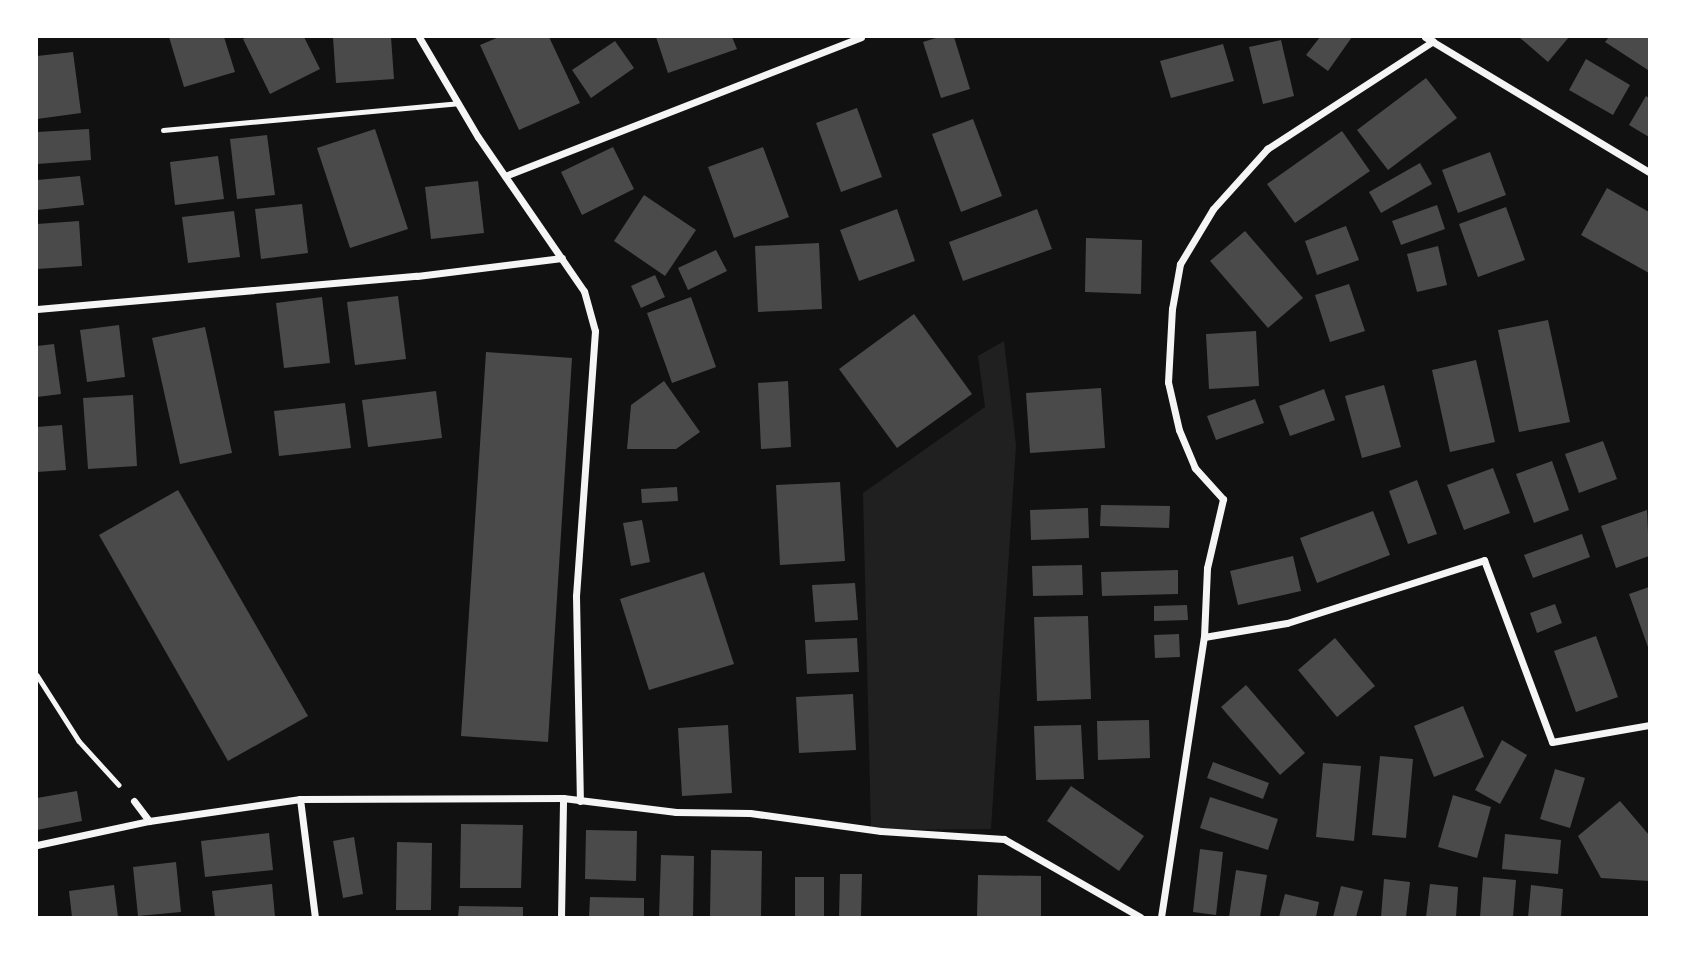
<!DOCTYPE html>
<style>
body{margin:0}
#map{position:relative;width:1686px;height:954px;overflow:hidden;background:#111;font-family:"Source Serif 4",serif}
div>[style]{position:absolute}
.green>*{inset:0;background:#202020}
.building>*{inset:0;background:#4a4a4a}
.path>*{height:4.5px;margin:-2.25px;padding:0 2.25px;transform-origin:2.25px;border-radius:2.25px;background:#f5f5f5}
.service>*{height:5px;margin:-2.5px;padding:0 2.5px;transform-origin:2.5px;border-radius:2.5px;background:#f5f5f5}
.minor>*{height:7px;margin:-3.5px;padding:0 3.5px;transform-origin:3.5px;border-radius:3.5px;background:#f5f5f5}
span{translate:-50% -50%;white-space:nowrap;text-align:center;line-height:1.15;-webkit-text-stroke:5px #fff;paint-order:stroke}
.frame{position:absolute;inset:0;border:38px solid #fff;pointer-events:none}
</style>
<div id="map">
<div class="green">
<i style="clip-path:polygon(1004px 341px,1016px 445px,991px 829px,871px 830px,863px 493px,985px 407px,978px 356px)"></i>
</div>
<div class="building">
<i style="clip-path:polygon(169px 37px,224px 37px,235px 72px,184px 87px)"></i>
<i style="clip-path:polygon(248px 37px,304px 37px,320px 69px,270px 94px,243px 39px)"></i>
<i style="clip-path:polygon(333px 37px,391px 37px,394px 79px,336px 83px)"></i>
<i style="clip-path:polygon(499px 37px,549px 37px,580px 103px,519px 130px,480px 45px)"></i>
<i style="clip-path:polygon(656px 37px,732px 37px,737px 49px,668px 73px)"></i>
<i style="clip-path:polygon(939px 37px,954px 37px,970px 89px,941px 98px,923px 42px)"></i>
<i style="clip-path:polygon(1320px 37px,1352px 37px,1328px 71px,1306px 55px)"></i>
<i style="clip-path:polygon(1519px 37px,1569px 37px,1548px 62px)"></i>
<i style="clip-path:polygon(1609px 37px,1649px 37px,1648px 70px,1605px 42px)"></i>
<i style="clip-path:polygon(1281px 40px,1294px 96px,1263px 104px,1249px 47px)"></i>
<i style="clip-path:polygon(615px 41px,634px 68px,591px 98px,572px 70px)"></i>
<i style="clip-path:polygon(1223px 44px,1234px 81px,1171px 98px,1160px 61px)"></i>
<i style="clip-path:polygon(73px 52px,81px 113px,37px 119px,37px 56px)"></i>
<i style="clip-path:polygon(1586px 59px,1630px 85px,1613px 115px,1569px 90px)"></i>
<i style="clip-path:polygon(1426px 78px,1457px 118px,1388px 170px,1357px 130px)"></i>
<i style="clip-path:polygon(1646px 96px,1649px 98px,1649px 137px,1629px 125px)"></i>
<i style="clip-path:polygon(857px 108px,882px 177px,841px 192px,816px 123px)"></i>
<i style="clip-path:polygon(973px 119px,1002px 196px,961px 212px,932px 134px)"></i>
<i style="clip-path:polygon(89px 129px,91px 160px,37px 164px,37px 132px)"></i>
<i style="clip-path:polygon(375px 129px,408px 229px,350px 248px,317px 148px)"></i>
<i style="clip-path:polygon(1342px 131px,1370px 171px,1295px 223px,1267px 184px)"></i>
<i style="clip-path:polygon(267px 135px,275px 195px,237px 199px,230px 139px)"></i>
<i style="clip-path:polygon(613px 147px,634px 189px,582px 215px,561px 172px)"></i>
<i style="clip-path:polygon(763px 147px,789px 217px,734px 238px,708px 167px)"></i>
<i style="clip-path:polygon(1490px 152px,1506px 195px,1458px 213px,1442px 170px)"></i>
<i style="clip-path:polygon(218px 156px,224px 199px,175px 205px,170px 162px)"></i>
<i style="clip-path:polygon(1420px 163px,1432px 184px,1381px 213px,1369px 192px)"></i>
<i style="clip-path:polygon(80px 176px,84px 205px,37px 210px,37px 180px)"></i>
<i style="clip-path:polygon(478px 181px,484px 233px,431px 239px,425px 187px)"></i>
<i style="clip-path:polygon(1607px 188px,1649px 212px,1649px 273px,1581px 235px)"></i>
<i style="clip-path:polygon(644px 195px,696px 230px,665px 276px,614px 241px)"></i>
<i style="clip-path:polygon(302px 204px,308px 253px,261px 259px,255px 209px)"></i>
<i style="clip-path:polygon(1437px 205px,1445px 229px,1401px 245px,1392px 221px)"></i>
<i style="clip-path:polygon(1506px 207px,1525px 260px,1478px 277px,1459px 224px)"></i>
<i style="clip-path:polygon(897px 209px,915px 261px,859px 281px,840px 230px)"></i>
<i style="clip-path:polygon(1037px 209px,1052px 249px,963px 281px,949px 242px)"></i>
<i style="clip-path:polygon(234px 211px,240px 257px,188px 263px,182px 217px)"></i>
<i style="clip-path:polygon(79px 221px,82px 266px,37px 269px,37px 224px)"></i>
<i style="clip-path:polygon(1346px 226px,1359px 260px,1317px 275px,1305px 241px)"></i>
<i style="clip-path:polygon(1245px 231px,1303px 298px,1268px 328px,1210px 261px)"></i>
<i style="clip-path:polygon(1086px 238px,1142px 240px,1141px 294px,1085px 292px)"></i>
<i style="clip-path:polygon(819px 243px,822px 309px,758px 312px,755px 246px)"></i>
<i style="clip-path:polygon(1438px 246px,1447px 285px,1417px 292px,1407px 254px)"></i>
<i style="clip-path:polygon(716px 250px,727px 271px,688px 290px,678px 268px)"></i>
<i style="clip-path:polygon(655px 275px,665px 297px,641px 308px,631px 286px)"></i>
<i style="clip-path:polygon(1349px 284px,1365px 331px,1330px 342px,1315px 295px)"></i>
<i style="clip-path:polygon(398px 296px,406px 359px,355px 365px,347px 302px)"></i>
<i style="clip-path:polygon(322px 297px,330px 363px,284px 368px,276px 303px)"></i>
<i style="clip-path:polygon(691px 297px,716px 367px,672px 383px,647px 313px)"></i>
<i style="clip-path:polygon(914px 314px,972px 394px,897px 448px,839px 369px)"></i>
<i style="clip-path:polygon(1548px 320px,1570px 422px,1519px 432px,1498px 330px)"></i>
<i style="clip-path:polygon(119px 325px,125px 377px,87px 382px,80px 330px)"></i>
<i style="clip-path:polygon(205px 327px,232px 453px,180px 464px,152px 338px)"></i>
<i style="clip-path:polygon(1256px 331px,1259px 386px,1209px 389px,1206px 334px)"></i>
<i style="clip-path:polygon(54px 344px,61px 394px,37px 397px,37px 346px)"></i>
<i style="clip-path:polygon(486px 352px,572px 358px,548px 742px,461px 736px)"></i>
<i style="clip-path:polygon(1476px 360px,1495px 442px,1450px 452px,1432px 370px)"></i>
<i style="clip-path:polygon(664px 381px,700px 432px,676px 449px,627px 449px,631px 405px)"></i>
<i style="clip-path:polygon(788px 381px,791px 447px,761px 449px,758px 383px)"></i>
<i style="clip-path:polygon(1384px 385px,1401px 447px,1362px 458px,1345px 396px)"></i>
<i style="clip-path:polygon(1101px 388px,1105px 448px,1030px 453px,1026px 393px)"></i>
<i style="clip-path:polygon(1324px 389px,1335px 420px,1290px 436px,1279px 406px)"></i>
<i style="clip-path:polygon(436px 391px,442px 438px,368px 447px,362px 400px)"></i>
<i style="clip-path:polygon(133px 395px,137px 466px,88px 469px,83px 398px)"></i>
<i style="clip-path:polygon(1255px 399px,1264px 423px,1216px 440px,1207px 416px)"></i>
<i style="clip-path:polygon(345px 403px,351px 448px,279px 456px,274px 411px)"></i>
<i style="clip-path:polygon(62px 425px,66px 470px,37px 472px,37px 427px)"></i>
<i style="clip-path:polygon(1603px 441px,1617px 479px,1579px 493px,1565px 454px)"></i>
<i style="clip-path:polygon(1552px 461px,1569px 510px,1534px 523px,1516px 474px)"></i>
<i style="clip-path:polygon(1493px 468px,1510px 513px,1464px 530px,1447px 485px)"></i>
<i style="clip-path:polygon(1417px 480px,1437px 534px,1408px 544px,1389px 491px)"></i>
<i style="clip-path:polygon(840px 482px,845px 561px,780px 565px,776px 485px)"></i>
<i style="clip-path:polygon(677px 487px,678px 501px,642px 503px,641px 489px)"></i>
<i style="clip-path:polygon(178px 490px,308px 716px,228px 761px,99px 535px)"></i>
<i style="clip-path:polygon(1101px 505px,1170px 506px,1169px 528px,1100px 526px)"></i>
<i style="clip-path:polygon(1088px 508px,1089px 538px,1031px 540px,1030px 510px)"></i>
<i style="clip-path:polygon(1647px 510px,1649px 556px,1616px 568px,1601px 526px)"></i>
<i style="clip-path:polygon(1373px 511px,1390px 555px,1317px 583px,1300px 538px)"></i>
<i style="clip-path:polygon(642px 520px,650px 562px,631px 566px,623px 523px)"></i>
<i style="clip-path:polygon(1582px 534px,1590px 557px,1533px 578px,1524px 555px)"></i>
<i style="clip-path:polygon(1293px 556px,1301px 591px,1238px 605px,1230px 571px)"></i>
<i style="clip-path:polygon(1082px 565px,1083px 595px,1033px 596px,1032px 566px)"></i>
<i style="clip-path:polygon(1178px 570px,1178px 594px,1102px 596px,1101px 572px)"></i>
<i style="clip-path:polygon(704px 572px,734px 664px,649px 690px,620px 599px)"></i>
<i style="clip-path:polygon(855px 583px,858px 620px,815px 622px,812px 585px)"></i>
<i style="clip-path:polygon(1649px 587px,1649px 650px,1629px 594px)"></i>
<i style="clip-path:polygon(1555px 604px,1562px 623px,1537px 633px,1530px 613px)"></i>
<i style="clip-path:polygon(1187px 605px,1188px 620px,1154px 621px,1154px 606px)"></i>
<i style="clip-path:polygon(1088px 616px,1091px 699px,1037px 701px,1034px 617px)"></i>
<i style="clip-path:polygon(1179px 634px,1180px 657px,1155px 658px,1154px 635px)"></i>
<i style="clip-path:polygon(1596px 636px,1618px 697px,1576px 712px,1554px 651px)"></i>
<i style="clip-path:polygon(857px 638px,859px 672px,807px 674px,805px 640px)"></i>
<i style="clip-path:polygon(1335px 638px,1375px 686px,1337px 717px,1298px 670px)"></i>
<i style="clip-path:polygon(1246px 685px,1305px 753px,1280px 775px,1221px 707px)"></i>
<i style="clip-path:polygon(853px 694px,856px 750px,799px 753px,796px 697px)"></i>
<i style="clip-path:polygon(1463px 706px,1484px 757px,1434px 777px,1414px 726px)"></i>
<i style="clip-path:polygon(1149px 720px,1150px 758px,1098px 760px,1097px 721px)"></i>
<i style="clip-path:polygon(728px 725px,732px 793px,682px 796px,678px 728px)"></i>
<i style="clip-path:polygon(1081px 725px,1084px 779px,1036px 780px,1034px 726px)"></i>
<i style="clip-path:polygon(1502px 740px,1527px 755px,1500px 804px,1475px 790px)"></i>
<i style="clip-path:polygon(1380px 756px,1413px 759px,1406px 838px,1372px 835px)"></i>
<i style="clip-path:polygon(1213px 762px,1269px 783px,1263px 799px,1207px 778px)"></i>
<i style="clip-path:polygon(1323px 763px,1361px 766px,1354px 841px,1316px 837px)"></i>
<i style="clip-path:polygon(1555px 769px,1585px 778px,1570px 828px,1540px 819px)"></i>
<i style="clip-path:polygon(1071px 786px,1144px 836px,1119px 871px,1047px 821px)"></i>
<i style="clip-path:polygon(77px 791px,82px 821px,37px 830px,37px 798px)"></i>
<i style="clip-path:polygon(1453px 795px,1491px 807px,1477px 858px,1438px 847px)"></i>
<i style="clip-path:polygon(1210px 797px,1278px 819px,1268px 850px,1200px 828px)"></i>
<i style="clip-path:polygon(1620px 801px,1649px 835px,1649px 881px,1601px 878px,1578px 836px)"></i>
<i style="clip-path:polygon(461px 824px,523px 825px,521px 888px,460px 888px)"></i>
<i style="clip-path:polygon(586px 830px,637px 831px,636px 881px,585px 879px)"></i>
<i style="clip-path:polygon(269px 833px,273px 870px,205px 877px,201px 841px)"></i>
<i style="clip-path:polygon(1505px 834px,1561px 840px,1558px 874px,1502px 869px)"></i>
<i style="clip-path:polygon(354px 837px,363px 894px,343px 898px,333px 841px)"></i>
<i style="clip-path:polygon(397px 842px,432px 843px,431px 910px,396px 910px)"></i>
<i style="clip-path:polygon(1200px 849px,1223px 852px,1216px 915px,1193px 912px)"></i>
<i style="clip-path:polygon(711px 850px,762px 851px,761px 917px,710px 917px)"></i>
<i style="clip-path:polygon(661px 855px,694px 856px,693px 917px,659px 917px)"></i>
<i style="clip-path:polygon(176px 862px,181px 912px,138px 916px,133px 867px)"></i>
<i style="clip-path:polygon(1236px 870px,1267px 875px,1260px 917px,1229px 917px)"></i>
<i style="clip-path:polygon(840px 874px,862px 874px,861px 917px,839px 917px)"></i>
<i style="clip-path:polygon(978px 875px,1041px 876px,1041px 917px,977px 916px)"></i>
<i style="clip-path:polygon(795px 877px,824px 877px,824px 917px,795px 917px)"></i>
<i style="clip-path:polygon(1483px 877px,1516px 880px,1513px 917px,1480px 917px)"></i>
<i style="clip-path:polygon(1384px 879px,1410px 882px,1406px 917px,1381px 917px)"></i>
<i style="clip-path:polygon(272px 884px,275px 917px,215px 917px,212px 891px)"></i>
<i style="clip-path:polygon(1430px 884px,1458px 887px,1456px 917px,1426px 917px)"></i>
<i style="clip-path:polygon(114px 885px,118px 917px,72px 917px,69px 891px)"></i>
<i style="clip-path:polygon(1531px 885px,1563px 889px,1561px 917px,1528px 917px)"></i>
<i style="clip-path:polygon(1341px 886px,1363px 891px,1356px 917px,1333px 917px)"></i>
<i style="clip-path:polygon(1285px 894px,1319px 902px,1316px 917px,1279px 917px)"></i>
<i style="clip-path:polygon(590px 897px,644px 898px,644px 917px,589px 917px)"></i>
<i style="clip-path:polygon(459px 906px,523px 907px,523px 917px,458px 917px)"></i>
</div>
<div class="path">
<i style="left:37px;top:675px;width:78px;rotate:57.5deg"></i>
<i style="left:79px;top:741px;width:59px;rotate:47.7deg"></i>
</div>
<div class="service">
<i style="left:163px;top:130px;width:296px;rotate:-5.2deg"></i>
</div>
<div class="minor">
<i style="left:419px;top:37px;width:116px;rotate:59.5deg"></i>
<i style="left:478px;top:137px;width:187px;rotate:55.5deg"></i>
<i style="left:584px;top:291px;width:41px;rotate:74.6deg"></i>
<i style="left:595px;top:331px;width:266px;rotate:94.1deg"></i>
<i style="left:576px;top:596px;width:205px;rotate:88.9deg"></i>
<i style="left:1425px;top:37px;width:262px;rotate:31.1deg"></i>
<i style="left:505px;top:176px;width:382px;rotate:-21.3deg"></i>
<i style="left:37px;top:309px;width:381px;rotate:-5deg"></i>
<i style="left:417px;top:276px;width:146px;rotate:-7.1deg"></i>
<i style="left:1204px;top:637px;width:84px;rotate:-9.6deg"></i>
<i style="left:1287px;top:623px;width:207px;rotate:-17.7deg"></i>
<i style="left:1484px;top:560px;width:194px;rotate:69.5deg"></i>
<i style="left:1552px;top:742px;width:98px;rotate:-9.9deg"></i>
<i style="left:300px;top:799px;width:119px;rotate:82.8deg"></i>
<i style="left:134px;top:801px;width:25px;rotate:53deg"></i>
<i style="left:37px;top:845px;width:115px;rotate:-12.1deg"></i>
<i style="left:149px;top:821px;width:153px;rotate:-8.3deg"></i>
<i style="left:300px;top:799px;width:263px;rotate:-0.2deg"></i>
<i style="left:563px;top:798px;width:114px;rotate:7.1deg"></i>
<i style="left:676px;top:812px;width:74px;rotate:0.8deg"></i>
<i style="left:750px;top:813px;width:132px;rotate:7.8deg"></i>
<i style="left:881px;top:831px;width:123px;rotate:3.7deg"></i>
<i style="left:1004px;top:839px;width:157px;rotate:29.8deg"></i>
<i style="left:561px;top:917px;width:119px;rotate:-89deg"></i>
<i style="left:1161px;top:917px;width:283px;rotate:-81.3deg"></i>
<i style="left:1204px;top:637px;width:69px;rotate:-87.5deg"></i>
<i style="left:1207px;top:568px;width:71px;rotate:-76.9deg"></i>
<i style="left:1223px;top:499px;width:42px;rotate:-132.1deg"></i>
<i style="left:1195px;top:468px;width:41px;rotate:-112.8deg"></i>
<i style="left:1179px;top:430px;width:49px;rotate:-102.9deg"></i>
<i style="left:1168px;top:382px;width:73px;rotate:-86.9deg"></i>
<i style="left:1172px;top:309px;width:46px;rotate:-79.9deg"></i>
<i style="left:1180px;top:264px;width:64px;rotate:-59deg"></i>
<i style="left:1213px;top:209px;width:81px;rotate:-48deg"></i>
<i style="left:1267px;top:149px;width:198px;rotate:-33deg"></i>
</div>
<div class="frame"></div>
</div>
